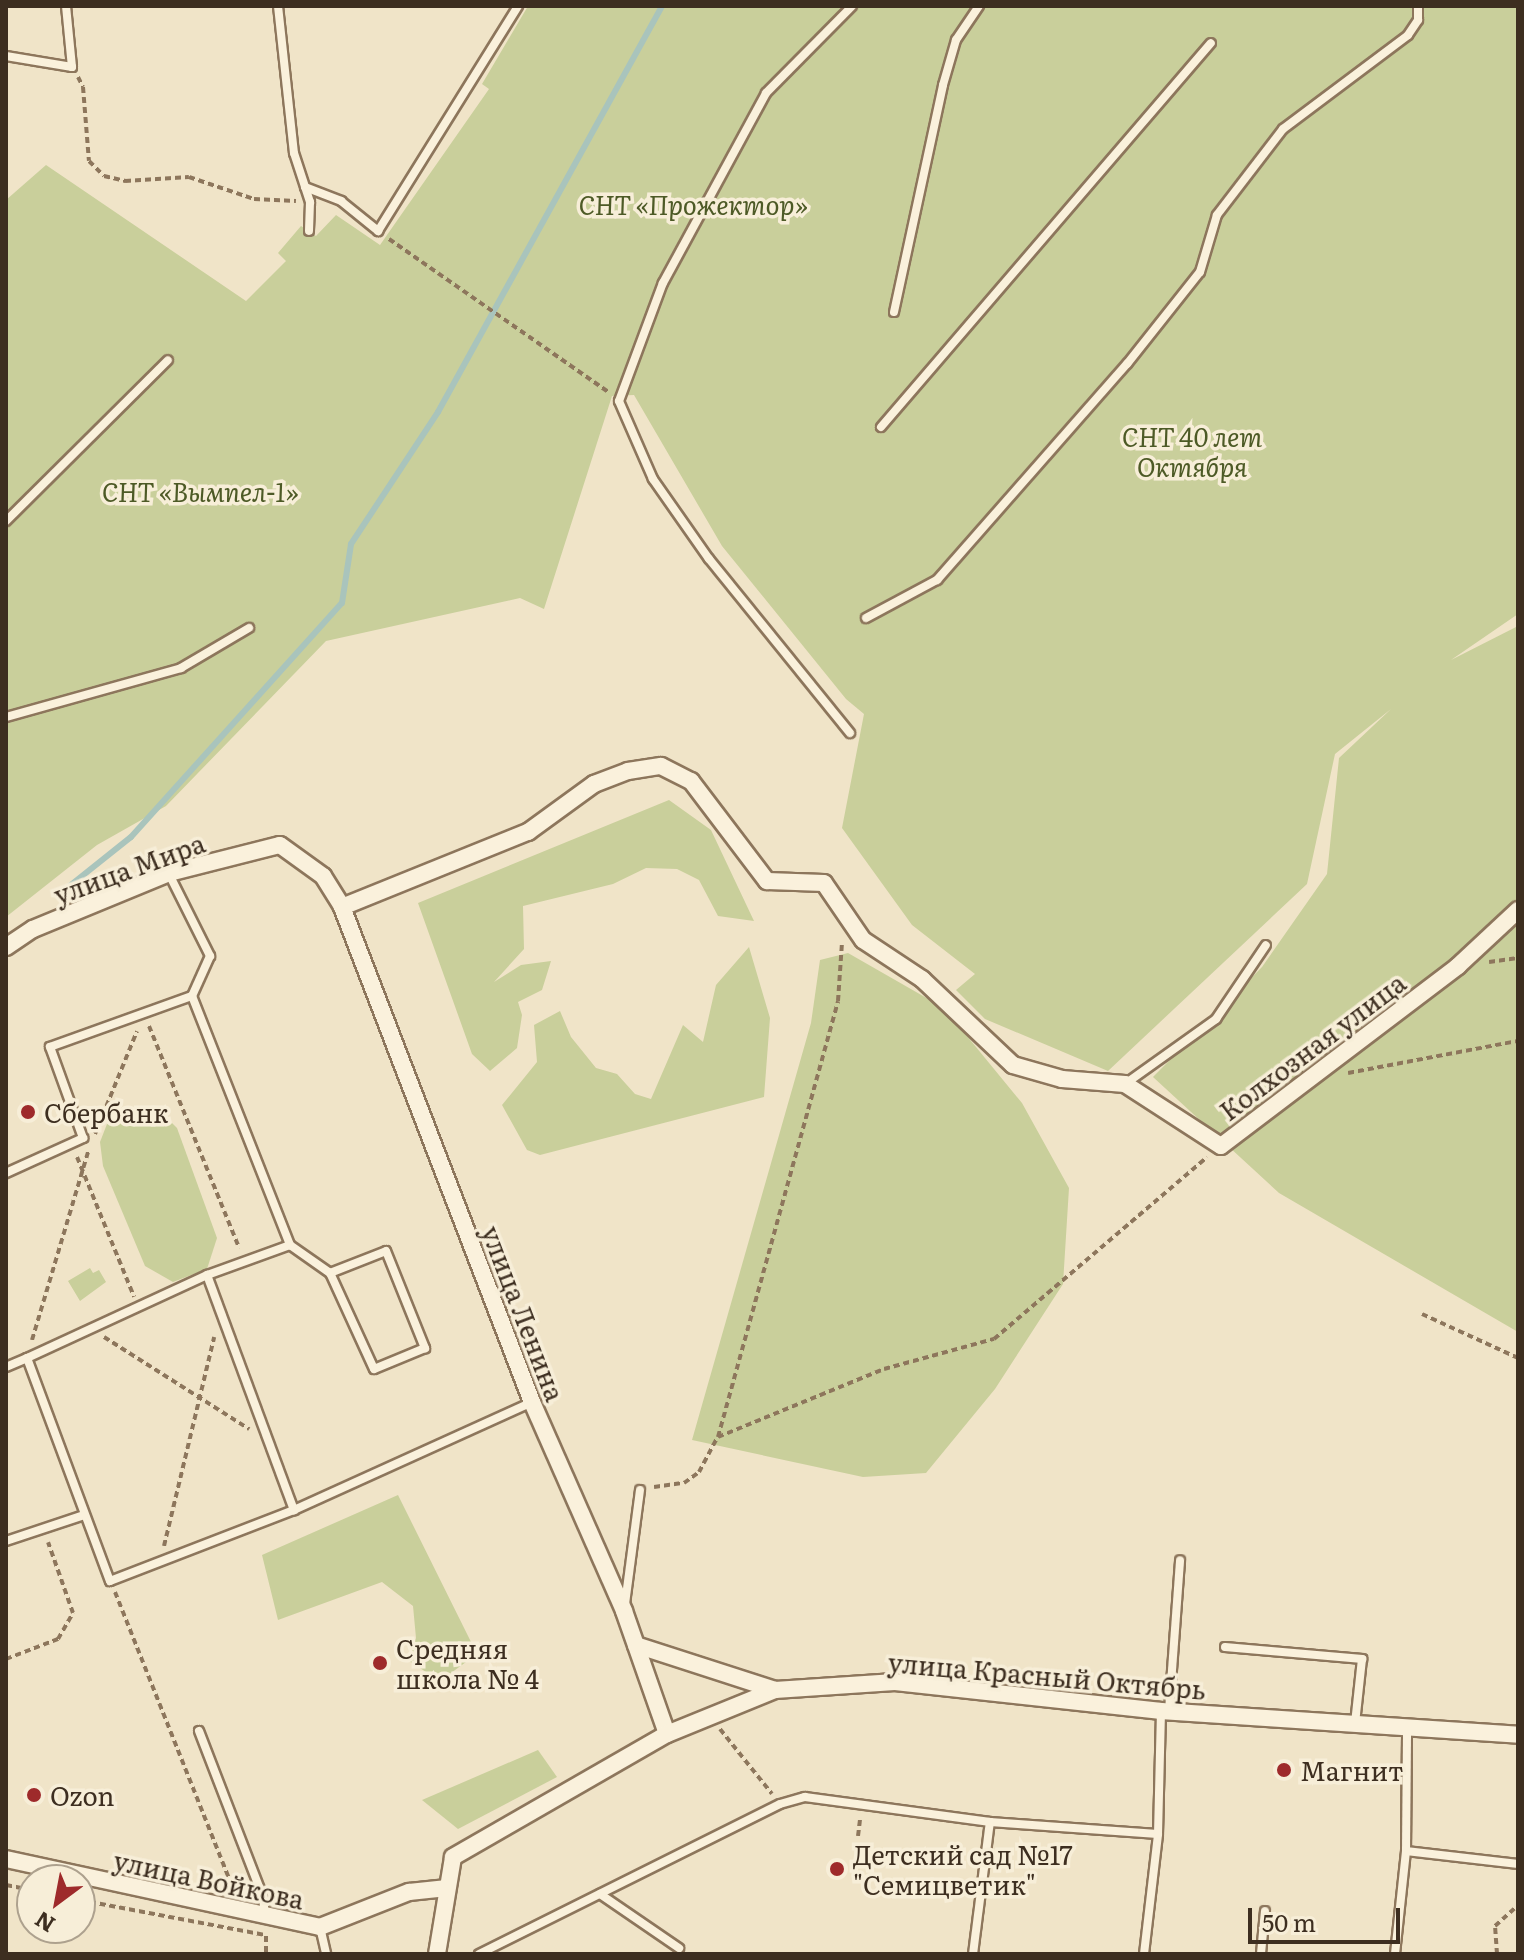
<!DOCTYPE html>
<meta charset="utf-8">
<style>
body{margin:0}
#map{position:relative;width:1524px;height:1960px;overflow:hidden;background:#f0e4c8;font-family:Literata,serif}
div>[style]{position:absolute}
.green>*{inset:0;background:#c9cf9b}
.stream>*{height:6px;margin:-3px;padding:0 3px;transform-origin:3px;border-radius:3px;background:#a9c4bc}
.path>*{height:4px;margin-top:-2px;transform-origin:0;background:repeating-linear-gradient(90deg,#8d765c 0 6px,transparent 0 10px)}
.roads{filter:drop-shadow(2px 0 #8d765c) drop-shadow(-2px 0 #8d765c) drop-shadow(0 2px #8d765c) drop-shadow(0 -2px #8d765c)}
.lane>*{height:8px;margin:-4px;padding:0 4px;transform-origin:4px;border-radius:4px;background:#faf1dc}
.street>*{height:16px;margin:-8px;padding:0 8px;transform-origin:8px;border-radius:8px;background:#faf1dc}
.dots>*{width:22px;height:22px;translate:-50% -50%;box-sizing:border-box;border:4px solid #f7eed8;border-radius:50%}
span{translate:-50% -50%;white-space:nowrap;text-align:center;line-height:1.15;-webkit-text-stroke:7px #f7eed8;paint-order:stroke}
.park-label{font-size:26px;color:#4d5a26;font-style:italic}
.street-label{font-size:26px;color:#3d2e20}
.poi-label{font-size:26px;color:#3d2e20}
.left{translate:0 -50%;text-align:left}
.frame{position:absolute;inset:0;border:8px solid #3d2e20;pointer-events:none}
.north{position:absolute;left:16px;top:1864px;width:80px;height:80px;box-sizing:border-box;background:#f7eed8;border:2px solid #ada18e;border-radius:50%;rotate:212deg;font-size:22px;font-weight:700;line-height:32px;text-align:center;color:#3d2e20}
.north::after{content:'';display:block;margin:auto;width:28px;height:36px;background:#9e2a2b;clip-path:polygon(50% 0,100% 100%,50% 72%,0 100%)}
.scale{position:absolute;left:1248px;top:1908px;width:152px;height:36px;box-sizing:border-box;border:4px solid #3d2e20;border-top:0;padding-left:10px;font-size:24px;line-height:28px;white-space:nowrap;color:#3d2e20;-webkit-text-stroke:6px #f7eed8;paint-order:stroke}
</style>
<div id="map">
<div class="green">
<i style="clip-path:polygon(528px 6px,1518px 6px,1518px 614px,1451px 660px,1518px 626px,1518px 1332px,1279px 1193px,1153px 1077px,1262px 967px,1327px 874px,1339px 758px,1391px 709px,1335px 754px,1307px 884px,1108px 1071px,985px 1019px,956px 990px,975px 974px,912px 925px,842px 828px,864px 714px,846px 699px,722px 546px,634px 395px,612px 396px,544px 609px,520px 598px,326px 641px,166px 806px,97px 845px,6px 917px,6px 200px,46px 165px,246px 301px,286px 261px,278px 253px,301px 226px,316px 236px,336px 215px,380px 245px,489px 89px,482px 84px)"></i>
<i style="clip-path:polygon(669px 800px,711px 830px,754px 921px,718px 916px,699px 880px,677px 869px,646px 868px,613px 884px,523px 906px,524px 949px,494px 982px,521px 965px,551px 961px,542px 990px,518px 1002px,522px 1015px,517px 1048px,490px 1071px,472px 1054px,418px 903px)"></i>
<i style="clip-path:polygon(749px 947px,770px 1018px,764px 1097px,540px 1155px,527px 1150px,502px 1105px,537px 1062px,534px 1025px,560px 1011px,571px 1037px,596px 1068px,617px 1074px,635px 1094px,651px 1099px,683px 1025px,703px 1042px,716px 985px)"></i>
<i style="clip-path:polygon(848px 953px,944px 1008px,1022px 1103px,1069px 1188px,1063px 1284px,995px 1389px,926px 1473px,863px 1477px,692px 1440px,811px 1023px,820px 960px)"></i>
<i style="clip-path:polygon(146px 1107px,162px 1113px,177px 1128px,217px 1238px,207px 1269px,173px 1282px,145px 1266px,103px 1166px,100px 1142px,107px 1124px)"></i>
<i style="clip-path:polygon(90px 1268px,93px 1273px,99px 1270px,106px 1282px,80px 1301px,68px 1281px)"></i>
<i style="clip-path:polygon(398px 1495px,477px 1654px,440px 1681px,409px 1661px,416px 1638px,413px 1606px,382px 1582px,278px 1620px,262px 1555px)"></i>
<i style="clip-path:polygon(538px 1750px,557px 1777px,458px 1829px,422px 1800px)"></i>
</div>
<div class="stream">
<i style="left:62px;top:892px;width:88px;rotate:-38.6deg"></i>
<i style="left:131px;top:837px;width:315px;rotate:-48deg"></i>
<i style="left:342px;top:603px;width:60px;rotate:-81.3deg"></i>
<i style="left:351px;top:544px;width:158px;rotate:-56.6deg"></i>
<i style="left:438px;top:412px;width:464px;rotate:-61.1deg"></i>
</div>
<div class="path">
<i style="left:78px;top:77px;width:11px;rotate:63deg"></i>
<i style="left:83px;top:87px;width:74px;rotate:85.4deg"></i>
<i style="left:89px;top:161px;width:21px;rotate:45deg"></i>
<i style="left:104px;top:176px;width:22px;rotate:13deg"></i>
<i style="left:125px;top:181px;width:64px;rotate:-3.6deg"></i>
<i style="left:189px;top:177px;width:69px;rotate:18.7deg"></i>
<i style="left:254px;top:199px;width:42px;rotate:2.7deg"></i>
<i style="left:389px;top:239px;width:267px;rotate:34.9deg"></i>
<i style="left:1489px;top:962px;width:29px;rotate:-8deg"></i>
<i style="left:149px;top:1026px;width:240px;rotate:67.9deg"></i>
<i style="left:1348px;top:1073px;width:173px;rotate:-10.7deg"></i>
<i style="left:95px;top:1134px;width:111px;rotate:-67.8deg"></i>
<i style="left:77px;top:1157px;width:151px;rotate:67.8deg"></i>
<i style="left:1422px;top:1314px;width:106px;rotate:24.6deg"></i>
<i style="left:104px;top:1337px;width:172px;rotate:32.4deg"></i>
<i style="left:32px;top:1340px;width:199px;rotate:-73.4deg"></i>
<i style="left:718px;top:1437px;width:179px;rotate:-22.3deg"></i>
<i style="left:884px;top:1369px;width:114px;rotate:-15.3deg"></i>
<i style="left:994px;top:1339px;width:280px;rotate:-40.5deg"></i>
<i style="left:654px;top:1487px;width:30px;rotate:-8deg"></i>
<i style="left:684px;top:1483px;width:19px;rotate:-36deg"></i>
<i style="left:699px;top:1472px;width:40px;rotate:-62deg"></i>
<i style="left:718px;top:1437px;width:452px;rotate:-74.6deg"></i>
<i style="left:838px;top:1001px;width:59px;rotate:-86.1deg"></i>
<i style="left:164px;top:1546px;width:215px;rotate:-76.5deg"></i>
<i style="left:115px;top:1592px;width:320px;rotate:68.3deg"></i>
<i style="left:6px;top:1659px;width:56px;rotate:-21deg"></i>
<i style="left:58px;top:1639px;width:30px;rotate:-60deg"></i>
<i style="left:73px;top:1613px;width:75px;rotate:-109.4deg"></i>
<i style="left:720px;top:1729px;width:83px;rotate:51.3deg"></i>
<i style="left:858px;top:1836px;width:17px;rotate:-83deg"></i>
<i style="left:6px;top:1885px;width:26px;rotate:11deg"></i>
<i style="left:80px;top:1900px;width:189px;rotate:10.7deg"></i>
<i style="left:266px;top:1936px;width:18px;rotate:90deg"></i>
<i style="left:1497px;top:1954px;width:28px;rotate:-94deg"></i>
<i style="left:1495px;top:1926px;width:31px;rotate:-42deg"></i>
</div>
<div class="roads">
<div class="lane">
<i style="left:278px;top:6px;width:148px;rotate:83.8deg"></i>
<i style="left:294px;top:153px;width:52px;rotate:71.9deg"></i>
<i style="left:310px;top:202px;width:29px;rotate:92deg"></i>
<i style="left:6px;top:56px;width:67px;rotate:9.5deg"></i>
<i style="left:72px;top:67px;width:61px;rotate:-95.6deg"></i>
<i style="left:305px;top:187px;width:39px;rotate:21deg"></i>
<i style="left:341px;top:201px;width:48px;rotate:39deg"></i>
<i style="left:378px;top:231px;width:265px;rotate:-58.1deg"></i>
<i style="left:894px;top:312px;width:232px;rotate:-77.8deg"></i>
<i style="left:943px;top:85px;width:47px;rotate:-73.9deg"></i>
<i style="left:956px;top:40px;width:41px;rotate:-55.9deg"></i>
<i style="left:881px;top:427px;width:506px;rotate:-49.33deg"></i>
<i style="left:6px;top:521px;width:228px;rotate:-44.8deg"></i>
<i style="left:866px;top:618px;width:81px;rotate:-28.2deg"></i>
<i style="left:937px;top:580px;width:288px;rotate:-48.7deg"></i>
<i style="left:1127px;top:364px;width:117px;rotate:-51.6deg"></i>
<i style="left:1200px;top:272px;width:59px;rotate:-73.4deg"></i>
<i style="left:1217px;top:215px;width:108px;rotate:-52.5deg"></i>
<i style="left:1283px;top:129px;width:156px;rotate:-36.9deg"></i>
<i style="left:1408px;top:35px;width:18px;rotate:-56deg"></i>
<i style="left:1418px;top:20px;width:14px;rotate:-90deg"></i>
<i style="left:6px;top:717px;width:182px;rotate:-15.6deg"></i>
<i style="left:181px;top:668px;width:79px;rotate:-30.5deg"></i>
<i style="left:850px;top:733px;width:224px;rotate:-129deg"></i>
<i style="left:709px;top:559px;width:98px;rotate:-125deg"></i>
<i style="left:653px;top:479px;width:85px;rotate:-113.6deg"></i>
<i style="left:619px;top:401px;width:126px;rotate:-69.6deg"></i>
<i style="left:663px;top:283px;width:216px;rotate:-61.5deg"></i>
<i style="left:766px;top:93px;width:122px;rotate:-45.3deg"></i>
<i style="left:169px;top:874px;width:92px;rotate:63.4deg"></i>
<i style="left:210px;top:956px;width:44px;rotate:114.2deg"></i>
<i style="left:192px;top:996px;width:268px;rotate:68.5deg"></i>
<i style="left:290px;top:1245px;width:88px;rotate:160.1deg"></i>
<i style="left:207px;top:1275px;width:198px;rotate:155.2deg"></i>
<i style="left:27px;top:1358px;width:238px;rotate:69.6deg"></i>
<i style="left:110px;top:1581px;width:197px;rotate:-21.1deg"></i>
<i style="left:294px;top:1510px;width:261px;rotate:-24.4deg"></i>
<i style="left:1125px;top:1084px;width:112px;rotate:-35.5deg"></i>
<i style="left:1216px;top:1019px;width:89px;rotate:-56deg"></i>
<i style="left:6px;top:1173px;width:85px;rotate:-24.4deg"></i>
<i style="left:83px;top:1138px;width:97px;rotate:-109.9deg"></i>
<i style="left:50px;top:1047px;width:151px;rotate:-19.8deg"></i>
<i style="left:290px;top:1245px;width:49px;rotate:35deg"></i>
<i style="left:330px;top:1273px;width:60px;rotate:-21.4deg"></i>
<i style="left:386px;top:1251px;width:105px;rotate:68.1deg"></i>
<i style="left:425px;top:1348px;width:55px;rotate:157.6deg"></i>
<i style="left:374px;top:1369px;width:106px;rotate:-114.6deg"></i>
<i style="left:207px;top:1275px;width:251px;rotate:69.7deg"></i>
<i style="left:6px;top:1367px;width:23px;rotate:-23deg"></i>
<i style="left:6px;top:1541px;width:82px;rotate:-18.4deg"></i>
<i style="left:625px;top:1604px;width:115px;rotate:-82.5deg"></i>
<i style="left:1225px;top:1647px;width:138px;rotate:5deg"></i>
<i style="left:1362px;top:1659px;width:64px;rotate:96.2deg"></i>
<i style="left:1169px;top:1711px;width:151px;rotate:-85.8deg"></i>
<i style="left:199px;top:1731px;width:178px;rotate:68.9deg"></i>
<i style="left:263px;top:1897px;width:20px;rotate:84deg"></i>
<i style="left:1406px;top:1851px;width:113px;rotate:6.6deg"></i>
<i style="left:600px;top:1894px;width:96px;rotate:34.4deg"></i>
<i style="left:320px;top:1927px;width:28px;rotate:77deg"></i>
<i style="left:479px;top:1954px;width:336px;rotate:-26.5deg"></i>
<i style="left:780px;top:1804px;width:26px;rotate:-16deg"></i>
<i style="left:805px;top:1797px;width:187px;rotate:7.7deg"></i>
<i style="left:990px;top:1822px;width:168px;rotate:4.1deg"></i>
<i style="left:973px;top:1954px;width:133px;rotate:-82.7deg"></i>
<i style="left:1144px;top:1954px;width:121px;rotate:-83.3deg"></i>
<i style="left:1158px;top:1834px;width:122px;rotate:-88.6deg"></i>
<i style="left:1261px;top:1954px;width:43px;rotate:-84.7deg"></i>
<i style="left:1395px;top:1954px;width:104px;rotate:-83.9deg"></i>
<i style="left:1406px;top:1851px;width:124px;rotate:-89.5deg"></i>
</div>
<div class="street">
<i style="left:342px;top:907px;width:201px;rotate:-22deg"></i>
<i style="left:528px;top:832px;width:82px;rotate:-36deg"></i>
<i style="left:594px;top:784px;width:36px;rotate:-21deg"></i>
<i style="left:628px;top:771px;width:33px;rotate:-9deg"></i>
<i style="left:661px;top:766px;width:34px;rotate:27deg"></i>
<i style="left:691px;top:781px;width:126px;rotate:52.8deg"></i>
<i style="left:767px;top:881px;width:57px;rotate:2deg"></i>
<i style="left:824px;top:883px;width:69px;rotate:55.6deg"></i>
<i style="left:863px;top:940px;width:71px;rotate:33.5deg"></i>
<i style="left:922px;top:979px;width:125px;rotate:43.4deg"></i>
<i style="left:1013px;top:1065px;width:51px;rotate:15.9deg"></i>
<i style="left:1062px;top:1079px;width:63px;rotate:4.5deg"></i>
<i style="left:1125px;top:1084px;width:114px;rotate:32.9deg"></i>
<i style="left:1221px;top:1146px;width:298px;rotate:-37.2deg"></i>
<i style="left:1458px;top:966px;width:82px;rotate:-43deg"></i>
<i style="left:6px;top:947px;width:32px;rotate:-34deg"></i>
<i style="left:33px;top:929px;width:147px;rotate:-22.4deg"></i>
<i style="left:169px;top:873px;width:114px;rotate:-14.2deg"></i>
<i style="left:280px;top:845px;width:53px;rotate:35.8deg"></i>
<i style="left:323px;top:876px;width:36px;rotate:58deg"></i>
<i style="left:342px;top:907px;width:530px;rotate:69deg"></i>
<i style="left:532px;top:1402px;width:228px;rotate:66.2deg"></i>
<i style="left:624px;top:1611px;width:130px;rotate:70.7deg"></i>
<i style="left:636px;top:1645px;width:146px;rotate:17.9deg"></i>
<i style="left:6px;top:1859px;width:321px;rotate:12.2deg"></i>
<i style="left:320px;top:1927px;width:96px;rotate:-21.5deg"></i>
<i style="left:409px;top:1892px;width:36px;rotate:-6deg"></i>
<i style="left:437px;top:1954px;width:98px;rotate:-80.6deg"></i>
<i style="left:453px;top:1857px;width:247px;rotate:-29.9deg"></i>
<i style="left:667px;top:1734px;width:117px;rotate:-22.2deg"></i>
<i style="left:775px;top:1690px;width:120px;rotate:-3.8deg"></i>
<i style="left:895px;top:1682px;width:268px;rotate:6.2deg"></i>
<i style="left:1161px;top:1711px;width:358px;rotate:3.8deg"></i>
</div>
</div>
<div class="dots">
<i style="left:28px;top:1112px;background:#9e2a2b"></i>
<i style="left:380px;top:1663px;background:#9e2a2b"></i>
<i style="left:1284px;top:1770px;background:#9e2a2b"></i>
<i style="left:34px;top:1795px;background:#9e2a2b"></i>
<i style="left:837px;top:1869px;background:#9e2a2b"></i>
</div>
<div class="park-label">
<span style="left:693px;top:204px">СНТ «Прожектор»</span>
<span style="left:1192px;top:451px">СНТ 40 лет<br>Октября</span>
<span style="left:200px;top:491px">СНТ «Вымпел-1»</span>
</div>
<div class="street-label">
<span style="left:129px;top:868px;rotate:-20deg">улица Мира</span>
<span style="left:1312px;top:1046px;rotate:-37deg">Колхозная улица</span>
<span style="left:524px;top:1313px;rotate:69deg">улица Ленина</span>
<span style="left:1047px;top:1675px;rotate:5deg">улица Красный Октябрь</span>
<span style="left:209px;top:1879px;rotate:12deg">улица Войкова</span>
</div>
<div class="poi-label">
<span class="left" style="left:44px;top:1112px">Сбербанк</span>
<span class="left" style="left:396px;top:1663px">Средняя<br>школа № 4</span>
<span class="left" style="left:1300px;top:1770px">Магнит</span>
<span class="left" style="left:50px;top:1795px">Ozon</span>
<span class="left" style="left:853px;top:1869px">Детский сад №17<br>"Семицветик"</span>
</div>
<div class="frame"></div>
<div class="north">N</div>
<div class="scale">50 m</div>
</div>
